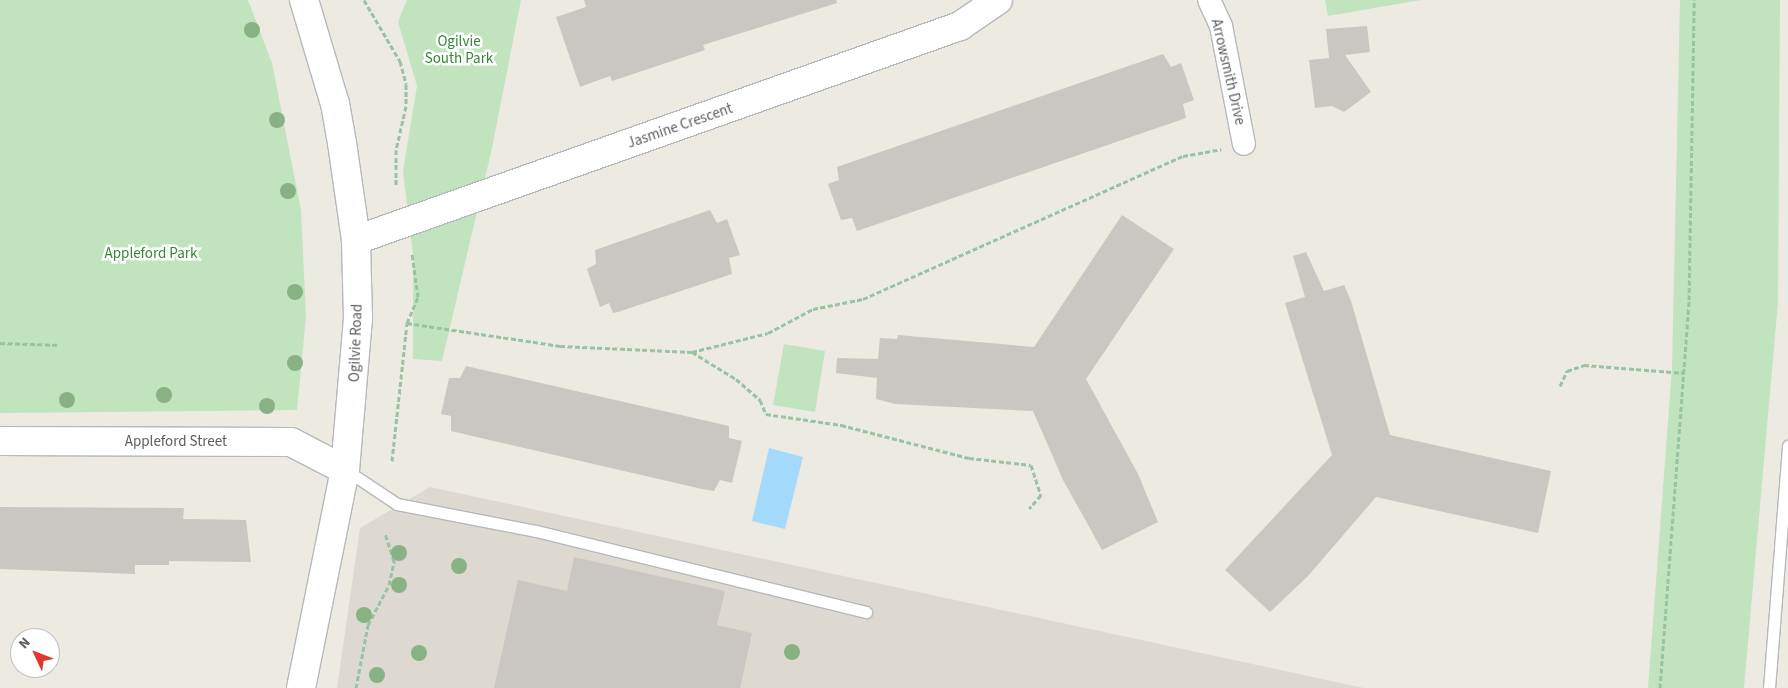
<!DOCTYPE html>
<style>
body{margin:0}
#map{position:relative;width:1788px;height:688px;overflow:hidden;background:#edeae2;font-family:"Source Sans 3",sans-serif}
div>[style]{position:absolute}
.education>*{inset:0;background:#ddd9d0}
.green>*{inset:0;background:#c1e4bf}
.water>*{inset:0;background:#a3dafc}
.building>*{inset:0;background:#cac6c1}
.path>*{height:3px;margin-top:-1.5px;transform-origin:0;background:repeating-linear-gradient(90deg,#98c4a2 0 5px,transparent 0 7.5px)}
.roads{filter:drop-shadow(1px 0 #b5b8bc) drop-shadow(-1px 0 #b5b8bc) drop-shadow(0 1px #b5b8bc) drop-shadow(0 -1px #b5b8bc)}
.lane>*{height:11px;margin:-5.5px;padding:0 5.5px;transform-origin:5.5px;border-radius:5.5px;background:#fff}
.street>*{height:22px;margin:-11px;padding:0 11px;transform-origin:11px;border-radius:11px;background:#fff}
.secondary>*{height:28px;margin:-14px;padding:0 14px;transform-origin:14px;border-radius:14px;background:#fff}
.trees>*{width:16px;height:16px;margin:-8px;border-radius:50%;background:#89b284}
span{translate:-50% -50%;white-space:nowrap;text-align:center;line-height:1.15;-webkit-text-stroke:5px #fff;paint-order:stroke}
.park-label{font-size:15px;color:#388438}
.street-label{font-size:15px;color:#5a5e62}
.north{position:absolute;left:10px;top:628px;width:50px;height:50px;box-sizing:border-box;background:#fff;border:1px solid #bdbfc0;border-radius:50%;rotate:313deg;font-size:14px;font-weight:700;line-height:20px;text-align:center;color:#5a5e62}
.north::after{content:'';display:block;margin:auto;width:18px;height:22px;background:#e33631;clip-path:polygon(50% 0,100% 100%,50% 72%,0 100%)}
</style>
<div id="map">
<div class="education">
<i style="clip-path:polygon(430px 487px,1364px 688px,337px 688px,360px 528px)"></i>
</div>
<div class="green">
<i style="clip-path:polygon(0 0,248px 0,272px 63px,301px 210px,306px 317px,297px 410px,0 413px)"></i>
<i style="clip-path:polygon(407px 0,521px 0,492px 148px,442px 361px,413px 359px,413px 254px,403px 171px,417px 86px,398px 22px)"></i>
<i style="clip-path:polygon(1325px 0,1421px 0,1328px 16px)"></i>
<i style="clip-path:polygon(1680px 0,1780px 0,1778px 302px,1744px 688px,1648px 688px,1672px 368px)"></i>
<i style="clip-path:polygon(784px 344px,825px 351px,815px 412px,773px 405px)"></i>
</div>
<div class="water">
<i style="clip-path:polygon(769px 448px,803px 457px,785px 529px,752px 521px)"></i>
</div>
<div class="building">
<i style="clip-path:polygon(584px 0,836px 0,837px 3px,703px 45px,705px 50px,612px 81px,610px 76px,580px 87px,556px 17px,586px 7px)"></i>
<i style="clip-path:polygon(1367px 26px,1370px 52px,1345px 55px,1371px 92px,1344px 112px,1332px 106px,1315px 108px,1309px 60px,1329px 58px,1326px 29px)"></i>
<i style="clip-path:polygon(1163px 54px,1171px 67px,1181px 63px,1194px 100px,1183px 104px,1186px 118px,857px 231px,852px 218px,841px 220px,828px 184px,839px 180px,837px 167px)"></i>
<i style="clip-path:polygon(710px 210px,717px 223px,727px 219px,740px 255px,729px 258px,732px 274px,618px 312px,613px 313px,609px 303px,600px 307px,587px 269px,596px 264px,595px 250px)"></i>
<i style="clip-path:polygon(1122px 215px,1174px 249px,1086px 379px,1138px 474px,1158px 522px,1102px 550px,1063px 480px,1033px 411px,895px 404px,876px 399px,877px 378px,836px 373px,837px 358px,878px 359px,880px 338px,897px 339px,898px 335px,1034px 347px)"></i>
<i style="clip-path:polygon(1306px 252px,1324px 291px,1344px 285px,1351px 301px,1390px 435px,1551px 471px,1538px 533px,1376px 497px,1308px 576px,1270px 612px,1225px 570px,1332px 455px,1285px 303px,1305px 297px,1293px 256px)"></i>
<i style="clip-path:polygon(466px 366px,729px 426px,729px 438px,742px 441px,732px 483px,720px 480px,714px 491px,702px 489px,451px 431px,451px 416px,441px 414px,449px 378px,460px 378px)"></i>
<i style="clip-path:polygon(0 507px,184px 508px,183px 519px,246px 520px,251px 562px,169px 561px,169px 565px,135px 565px,135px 574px,0 569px)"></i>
<i style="clip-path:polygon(574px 557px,725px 591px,717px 625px,752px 633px,740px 688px,494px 688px,518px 580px,567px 591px)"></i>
</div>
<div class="path">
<i style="left:364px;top:0;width:71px;rotate:59.5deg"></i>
<i style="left:400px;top:61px;width:24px;rotate:75deg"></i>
<i style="left:406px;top:84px;width:22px;rotate:90deg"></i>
<i style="left:406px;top:106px;width:45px;rotate:102.8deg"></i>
<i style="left:396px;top:150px;width:35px;rotate:90deg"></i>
<i style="left:407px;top:323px;width:155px;rotate:8.5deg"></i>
<i style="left:560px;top:346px;width:132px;rotate:2.6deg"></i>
<i style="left:692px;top:352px;width:78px;rotate:-14deg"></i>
<i style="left:768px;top:333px;width:51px;rotate:-28.1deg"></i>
<i style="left:813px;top:309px;width:51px;rotate:-11.3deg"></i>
<i style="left:863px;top:299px;width:350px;rotate:-24.1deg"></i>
<i style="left:1183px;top:156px;width:39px;rotate:-10deg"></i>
<i style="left:0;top:343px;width:60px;rotate:1.9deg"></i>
<i style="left:692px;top:352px;width:52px;rotate:31.5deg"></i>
<i style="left:736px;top:379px;width:32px;rotate:41deg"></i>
<i style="left:760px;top:400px;width:15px;rotate:67deg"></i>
<i style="left:766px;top:414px;width:76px;rotate:8.3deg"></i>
<i style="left:841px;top:425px;width:132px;rotate:14.5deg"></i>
<i style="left:969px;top:458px;width:62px;rotate:6.4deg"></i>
<i style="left:1031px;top:465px;width:32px;rotate:72deg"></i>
<i style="left:1041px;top:495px;width:18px;rotate:131deg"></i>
<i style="left:1560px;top:386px;width:17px;rotate:-65deg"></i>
<i style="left:1567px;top:371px;width:18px;rotate:-19deg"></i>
<i style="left:1584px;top:365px;width:101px;rotate:4.5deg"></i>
<i style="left:392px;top:461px;width:139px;rotate:-83.8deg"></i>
<i style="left:407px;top:323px;width:28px;rotate:-67deg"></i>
<i style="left:418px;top:297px;width:43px;rotate:-97.9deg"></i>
<i style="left:356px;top:688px;width:64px;rotate:-79.2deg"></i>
<i style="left:368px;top:625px;width:45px;rotate:-62.3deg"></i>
<i style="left:389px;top:585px;width:25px;rotate:-78deg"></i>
<i style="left:394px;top:561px;width:28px;rotate:-108deg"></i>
<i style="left:1660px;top:688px;width:389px;rotate:-85.7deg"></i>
<i style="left:1689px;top:300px;width:300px;rotate:-89deg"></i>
</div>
<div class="roads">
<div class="lane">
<i style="left:346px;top:470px;width:61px;rotate:33.7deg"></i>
<i style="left:397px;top:504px;width:142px;rotate:11deg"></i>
<i style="left:536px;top:531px;width:340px;rotate:13.8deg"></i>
<i style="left:1769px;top:688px;width:243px;rotate:-85.5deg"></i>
</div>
<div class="street">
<i style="left:1209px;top:0;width:29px;rotate:65deg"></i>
<i style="left:1221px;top:26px;width:120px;rotate:79deg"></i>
</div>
<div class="secondary">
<i style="left:356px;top:240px;width:641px;rotate:-19.51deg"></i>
<i style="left:960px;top:26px;width:46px;rotate:-34.4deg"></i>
<i style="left:0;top:441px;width:291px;rotate:0.2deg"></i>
<i style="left:291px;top:442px;width:61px;rotate:27.4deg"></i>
<i style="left:301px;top:688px;width:222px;rotate:-78.6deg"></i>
<i style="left:345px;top:470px;width:153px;rotate:-85.1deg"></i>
<i style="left:358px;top:318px;width:78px;rotate:-91.5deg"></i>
<i style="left:356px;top:240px;width:98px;rotate:-98.2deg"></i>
<i style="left:342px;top:143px;width:40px;rotate:-100deg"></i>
<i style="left:335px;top:104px;width:109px;rotate:-106.6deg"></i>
</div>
</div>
<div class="trees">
<i style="left:252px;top:30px"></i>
<i style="left:277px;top:120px"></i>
<i style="left:288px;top:191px"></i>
<i style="left:295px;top:292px"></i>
<i style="left:295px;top:363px"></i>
<i style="left:164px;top:395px"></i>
<i style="left:67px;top:400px"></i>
<i style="left:267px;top:406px"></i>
<i style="left:399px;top:553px"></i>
<i style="left:459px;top:566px"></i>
<i style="left:399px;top:585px"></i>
<i style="left:364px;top:615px"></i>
<i style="left:792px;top:652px"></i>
<i style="left:419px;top:653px"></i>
<i style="left:377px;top:675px"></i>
</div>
<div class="park-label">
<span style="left:459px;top:50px">Ogilvie<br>South Park</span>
<span style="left:151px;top:254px">Appleford Park</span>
</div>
<div class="street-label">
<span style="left:1228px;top:72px;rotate:77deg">Arrowsmith Drive</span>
<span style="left:680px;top:126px;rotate:-19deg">Jasmine Crescent</span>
<span style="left:356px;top:343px;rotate:-88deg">Ogilvie Road</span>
<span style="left:176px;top:442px">Appleford Street</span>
</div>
<div class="north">N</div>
</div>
